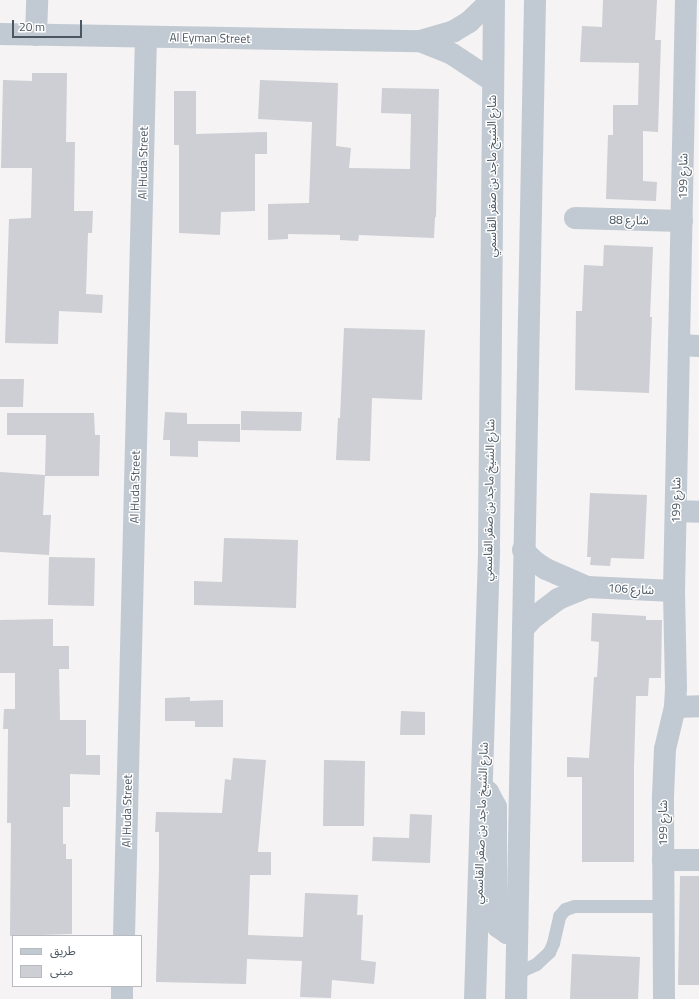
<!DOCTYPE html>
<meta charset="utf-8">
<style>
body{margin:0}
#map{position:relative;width:699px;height:999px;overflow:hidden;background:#f5f3f3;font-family:"Titillium Web","Noto Sans Arabic",sans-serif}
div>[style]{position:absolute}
.building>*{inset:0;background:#cdcfd5}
.service>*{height:13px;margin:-6.5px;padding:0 6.5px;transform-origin:6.5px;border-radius:6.5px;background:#c1cad2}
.minor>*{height:22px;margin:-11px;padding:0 11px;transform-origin:11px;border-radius:11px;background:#c1cad2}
.tertiary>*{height:22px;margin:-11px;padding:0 11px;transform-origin:11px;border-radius:11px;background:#c1cad2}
span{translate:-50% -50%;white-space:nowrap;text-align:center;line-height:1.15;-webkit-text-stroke:3px #fff;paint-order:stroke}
.street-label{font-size:12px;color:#4a5661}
.legend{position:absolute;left:12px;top:935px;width:130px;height:52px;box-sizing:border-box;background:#fff;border:1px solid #b7bbc0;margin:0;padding:5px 7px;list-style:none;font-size:12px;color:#4a5661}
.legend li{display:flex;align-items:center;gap:8px;height:20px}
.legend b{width:20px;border:1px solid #b7bbc0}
.scale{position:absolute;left:12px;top:20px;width:70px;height:18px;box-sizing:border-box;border:2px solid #4a5661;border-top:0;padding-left:5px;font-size:12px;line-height:14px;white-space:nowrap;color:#4a5661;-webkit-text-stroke:3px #fff;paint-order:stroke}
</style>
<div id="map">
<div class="building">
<i style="clip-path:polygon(603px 0,657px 0,655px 40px,661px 40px,658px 132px,643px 131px,643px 181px,657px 182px,656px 201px,606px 199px,608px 135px,613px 135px,613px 105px,638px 105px,639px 63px,580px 62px,582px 26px,602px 27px)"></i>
<i style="clip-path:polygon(32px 73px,67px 73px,66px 142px,75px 142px,74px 211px,93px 211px,92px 233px,88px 233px,86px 294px,103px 295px,102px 313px,59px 311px,58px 344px,5px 343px,9px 219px,31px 218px,32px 168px,1px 168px,3px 80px,32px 81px)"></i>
<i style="clip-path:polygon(260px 80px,338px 83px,336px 146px,351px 148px,349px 168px,410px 169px,411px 114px,381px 113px,382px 88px,439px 89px,436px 217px,435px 217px,434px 238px,359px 235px,358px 241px,340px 240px,340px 235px,288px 234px,288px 239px,268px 240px,268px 204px,309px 203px,312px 122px,258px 119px)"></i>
<i style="clip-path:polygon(174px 91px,196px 91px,196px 134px,267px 132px,267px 154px,255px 154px,255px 211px,221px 212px,220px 235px,179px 233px,179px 145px,174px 145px)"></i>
<i style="clip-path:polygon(604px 245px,653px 247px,650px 317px,652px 317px,649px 393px,575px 390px,576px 311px,582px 311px,584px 265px,603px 266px)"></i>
<i style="clip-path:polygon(344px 328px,425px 330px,422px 400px,372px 398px,370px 461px,336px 460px,338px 418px,340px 418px)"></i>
<i style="clip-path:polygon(0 379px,24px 379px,23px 407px,0 407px)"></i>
<i style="clip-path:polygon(241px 411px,302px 412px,301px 431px,241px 430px)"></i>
<i style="clip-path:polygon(165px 412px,187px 413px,187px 424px,240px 424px,240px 442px,198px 441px,198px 457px,170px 456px,170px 440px,163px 440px)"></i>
<i style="clip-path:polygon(7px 413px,94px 413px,95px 435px,100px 435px,99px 476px,45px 476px,46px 435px,7px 435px)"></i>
<i style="clip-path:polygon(0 472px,45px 475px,43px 515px,51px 515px,49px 555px,0 552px)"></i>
<i style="clip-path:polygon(590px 493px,647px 495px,644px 559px,611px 558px,610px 566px,590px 565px,591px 557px,587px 557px)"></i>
<i style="clip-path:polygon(224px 538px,298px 540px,296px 608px,194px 605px,194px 581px,222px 582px)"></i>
<i style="clip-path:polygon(49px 557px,95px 558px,94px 606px,48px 605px)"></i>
<i style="clip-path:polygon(592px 613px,646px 616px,646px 620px,662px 620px,661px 678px,649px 678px,648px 696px,636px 696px,634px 768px,634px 862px,582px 862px,582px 777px,567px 777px,567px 757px,589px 758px,594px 677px,597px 677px,599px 642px,591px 641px)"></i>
<i style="clip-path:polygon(53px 619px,53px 646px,69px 646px,69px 669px,59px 669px,60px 720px,86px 720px,86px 755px,100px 755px,100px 775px,70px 774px,70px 807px,63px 807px,63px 844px,66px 844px,66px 859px,72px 859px,72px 934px,10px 936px,11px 823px,7px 823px,8px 729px,3px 729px,4px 709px,15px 709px,15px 673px,0 673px,0 620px)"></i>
<i style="clip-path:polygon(190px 697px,190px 701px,223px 700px,223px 727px,195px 727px,195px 721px,165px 721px,165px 698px)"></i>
<i style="clip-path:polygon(401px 711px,425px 712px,425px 735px,400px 735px)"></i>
<i style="clip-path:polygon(233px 758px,266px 760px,258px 852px,271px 852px,271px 875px,250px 875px,248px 935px,303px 937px,305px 893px,358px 895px,357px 915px,363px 915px,361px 960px,376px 962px,374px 984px,332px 980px,331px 998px,300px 997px,302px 961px,247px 959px,246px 984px,156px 982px,159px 867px,159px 832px,155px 832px,156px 812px,222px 813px,225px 779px,231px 780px)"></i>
<i style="clip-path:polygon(324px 760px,365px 761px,364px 826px,323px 826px)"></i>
<i style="clip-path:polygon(410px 814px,432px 815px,430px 863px,372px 861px,373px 837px,409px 838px)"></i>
<i style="clip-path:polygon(680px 876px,699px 876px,699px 985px,678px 985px)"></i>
<i style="clip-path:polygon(572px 954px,640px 957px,638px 999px,570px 999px)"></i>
</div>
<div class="service">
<i style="left:516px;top:973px;width:22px;rotate:-24deg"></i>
<i style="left:536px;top:964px;width:18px;rotate:-43deg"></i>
<i style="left:549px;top:952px;width:10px;rotate:-66deg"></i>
<i style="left:553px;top:943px;width:28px;rotate:-77deg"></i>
<i style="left:559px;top:916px;width:9px;rotate:-49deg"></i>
<i style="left:565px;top:909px;width:9px;rotate:-18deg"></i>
<i style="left:574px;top:906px;width:89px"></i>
</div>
<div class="minor">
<i style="left:0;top:34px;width:420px;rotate:1deg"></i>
<i style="left:420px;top:41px;width:35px;rotate:-16deg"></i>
<i style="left:454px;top:31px;width:17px;rotate:-31deg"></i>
<i style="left:469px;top:22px;width:32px;rotate:-44deg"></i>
<i style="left:36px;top:35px;width:35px;rotate:-88deg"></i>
<i style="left:420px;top:41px;width:35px;rotate:22deg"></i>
<i style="left:452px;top:54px;width:49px;rotate:33.4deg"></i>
<i style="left:575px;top:218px;width:107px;rotate:1.6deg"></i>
<i style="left:679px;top:345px;width:20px;rotate:3deg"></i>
<i style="left:676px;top:511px;width:23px;rotate:2deg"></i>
<i style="left:523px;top:550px;width:16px;rotate:45deg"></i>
<i style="left:534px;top:561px;width:14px;rotate:34deg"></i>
<i style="left:546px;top:569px;width:45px;rotate:23.7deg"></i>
<i style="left:587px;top:587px;width:87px;rotate:2.6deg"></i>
<i style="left:523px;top:629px;width:15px;rotate:-48deg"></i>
<i style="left:533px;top:618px;width:31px;rotate:-37deg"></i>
<i style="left:558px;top:599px;width:31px;rotate:-22deg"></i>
<i style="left:675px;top:707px;width:24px;rotate:-2deg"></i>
<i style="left:663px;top:860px;width:36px"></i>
<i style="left:124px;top:936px;width:899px;rotate:-88.6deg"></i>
<i style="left:122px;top:999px;width:13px;rotate:-90deg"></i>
<i style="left:664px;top:999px;width:203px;rotate:-90.3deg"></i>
<i style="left:663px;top:796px;width:47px;rotate:-87.6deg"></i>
<i style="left:665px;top:749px;width:43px;rotate:-76.6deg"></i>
<i style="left:675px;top:707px;width:19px;rotate:-87deg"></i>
<i style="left:676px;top:688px;width:97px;rotate:-91.2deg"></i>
<i style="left:674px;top:591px;width:591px;rotate:-88.84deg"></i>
</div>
<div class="tertiary">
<i style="left:482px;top:787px;width:8px;rotate:40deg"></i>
<i style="left:488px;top:792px;width:17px;rotate:62deg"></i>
<i style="left:496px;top:807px;width:115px;rotate:90deg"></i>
<i style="left:496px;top:922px;width:5px;rotate:68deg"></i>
<i style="left:498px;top:927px;width:11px;rotate:34deg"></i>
<i style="left:507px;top:933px;width:12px;rotate:-31deg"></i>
<i style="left:475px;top:999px;width:451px;rotate:-88.2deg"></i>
<i style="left:489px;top:548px;width:548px;rotate:-89.48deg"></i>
<i style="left:516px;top:999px;width:999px;rotate:-88.91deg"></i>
</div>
<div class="street-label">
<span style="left:210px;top:38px;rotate:1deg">Al Eyman Street</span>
<span style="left:143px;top:163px;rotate:-89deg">Al Huda Street</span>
<span style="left:492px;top:176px;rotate:-90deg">شارع الشيخ ماجد بن صقر القاسمي</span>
<span style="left:683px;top:176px;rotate:-89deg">شارع 199</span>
<span style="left:629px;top:220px;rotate:1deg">شارع 88</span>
<span style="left:135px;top:487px;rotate:-89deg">Al Huda Street</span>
<span style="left:489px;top:500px;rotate:-89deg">شارع الشيخ ماجد بن صقر القاسمي</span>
<span style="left:676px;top:500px;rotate:-89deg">شارع 199</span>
<span style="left:631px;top:589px;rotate:3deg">شارع 106</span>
<span style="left:127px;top:811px;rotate:-89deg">Al Huda Street</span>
<span style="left:481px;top:823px;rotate:-88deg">شارع الشيخ ماجد بن صقر القاسمي</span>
<span style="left:663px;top:823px;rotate:-90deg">شارع 199</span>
</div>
<ul class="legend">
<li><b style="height:5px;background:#c1cad2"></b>طريق</li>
<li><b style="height:11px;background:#cdcfd5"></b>مبنى</li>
</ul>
<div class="scale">20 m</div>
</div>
